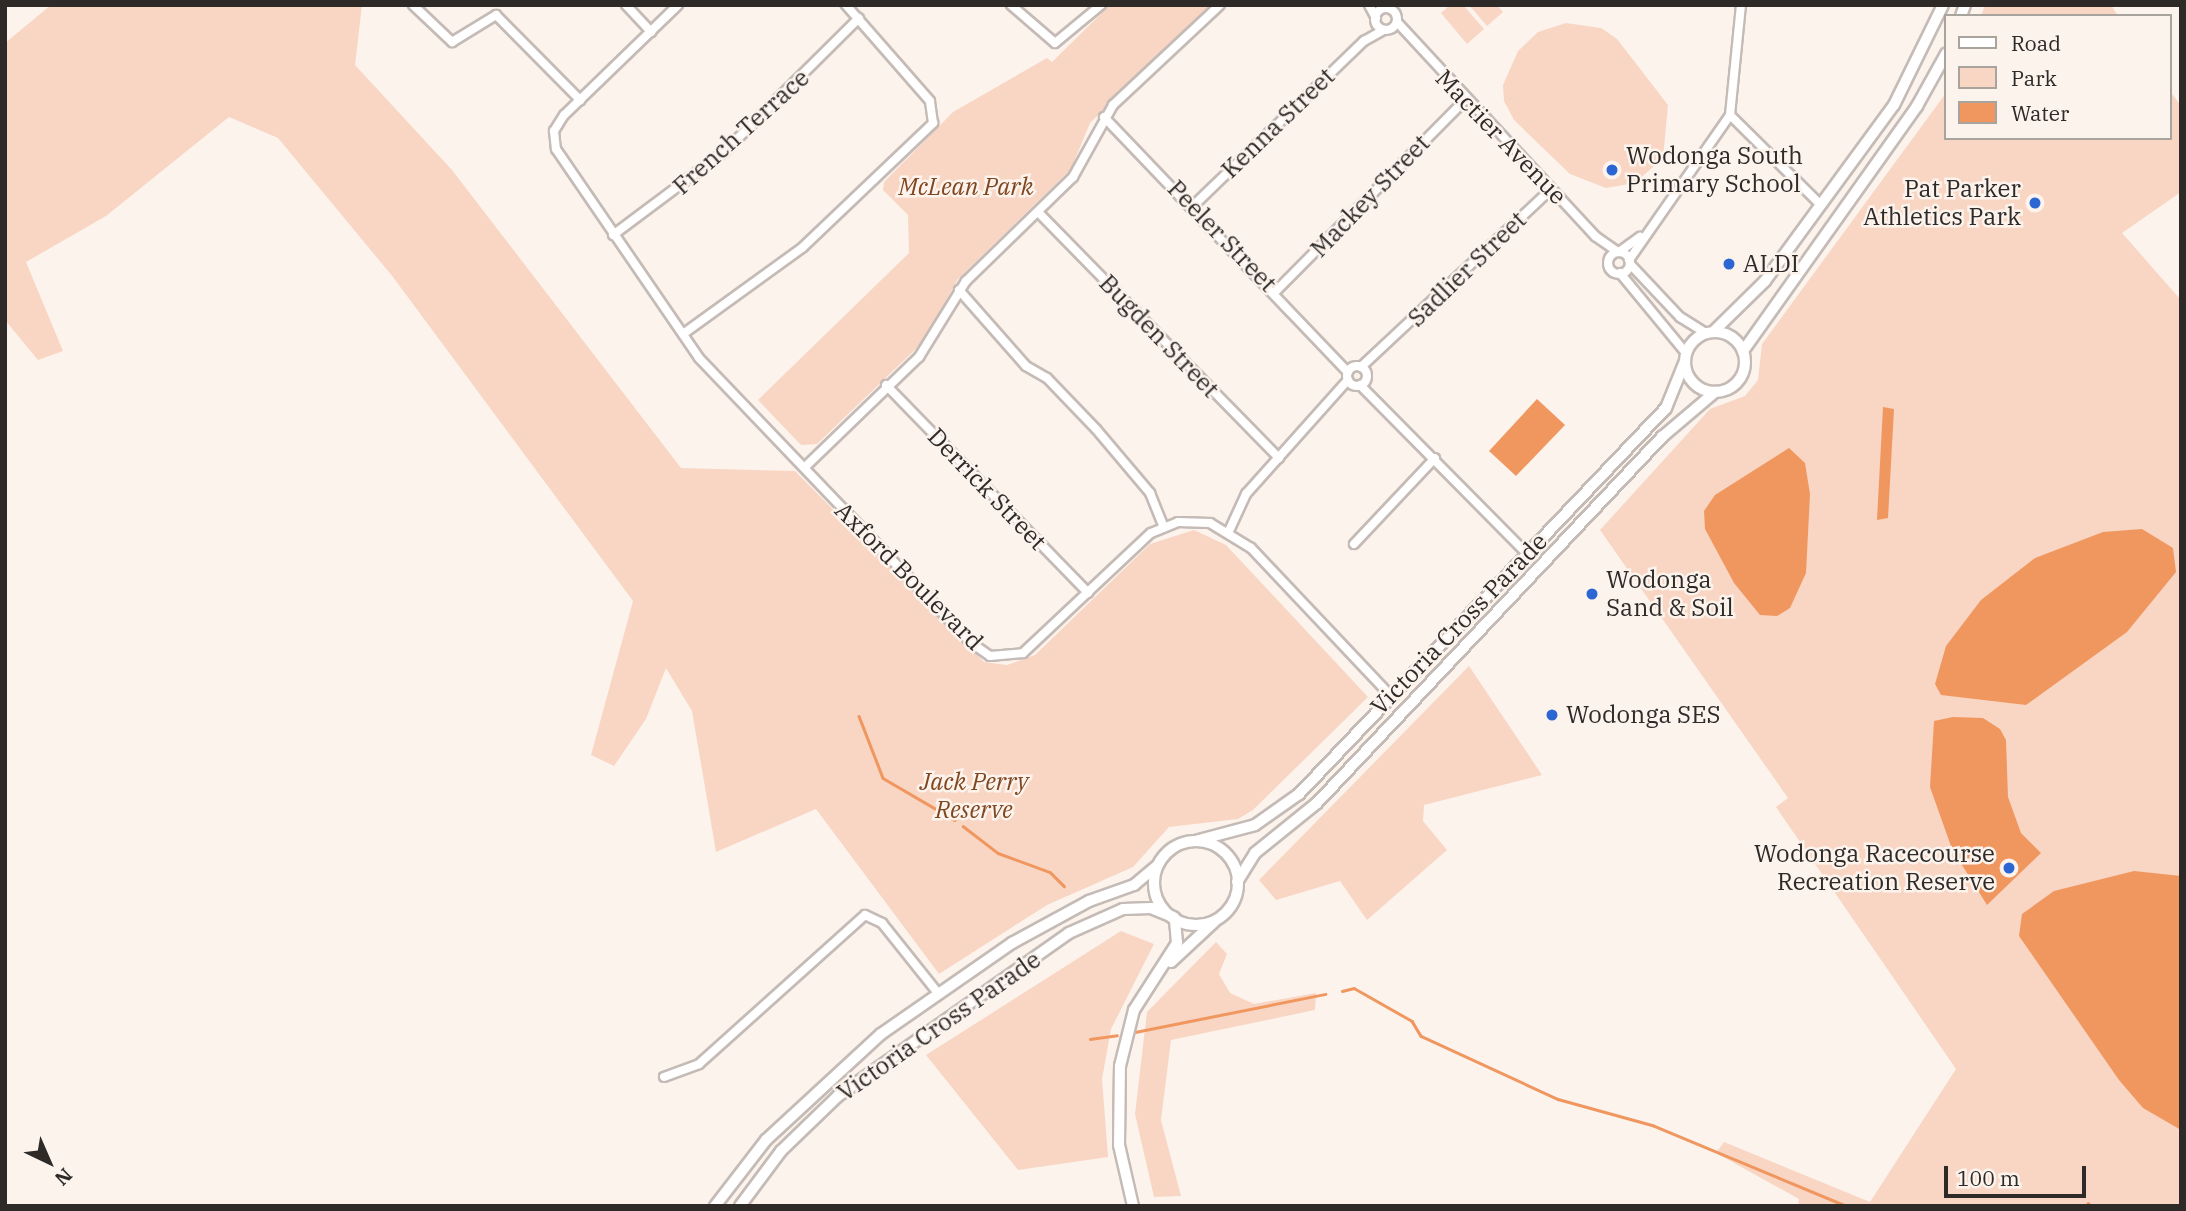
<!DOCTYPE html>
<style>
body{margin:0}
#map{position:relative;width:2186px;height:1211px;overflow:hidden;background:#fcf3ed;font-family:"IBM Plex Serif",serif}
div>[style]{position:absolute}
.green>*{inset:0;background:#f8d6c3}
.water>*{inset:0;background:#f09760}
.stream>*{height:2.5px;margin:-1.25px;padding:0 1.25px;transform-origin:1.25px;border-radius:1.25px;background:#f09760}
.roads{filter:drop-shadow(2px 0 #c5bbb6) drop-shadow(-2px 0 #c5bbb6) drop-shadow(0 2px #c5bbb6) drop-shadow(0 -2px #c5bbb6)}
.minor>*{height:8px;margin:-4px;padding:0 4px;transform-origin:4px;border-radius:4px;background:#fff}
.minor>.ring{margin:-4px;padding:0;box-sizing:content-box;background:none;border:8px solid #fff;border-radius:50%}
.tertiary>*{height:10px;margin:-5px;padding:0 5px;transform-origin:5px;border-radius:5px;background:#fff}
.secondary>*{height:10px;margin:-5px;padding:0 5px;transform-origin:5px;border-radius:5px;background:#fff}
.secondary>.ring{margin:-5px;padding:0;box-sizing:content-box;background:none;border:10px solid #fff;border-radius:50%}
.dots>*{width:19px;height:19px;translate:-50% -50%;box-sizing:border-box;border:4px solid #fcf3ed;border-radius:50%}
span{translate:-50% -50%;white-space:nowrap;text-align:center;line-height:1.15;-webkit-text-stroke:5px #fcf3ed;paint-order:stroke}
.street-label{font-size:24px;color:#2d2a28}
.poi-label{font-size:24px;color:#2d2a28}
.left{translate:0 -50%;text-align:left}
.right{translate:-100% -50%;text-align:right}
.park-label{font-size:24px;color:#80461f;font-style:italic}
.frame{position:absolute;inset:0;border:7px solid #2d2a28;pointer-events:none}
.legend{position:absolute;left:1944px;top:14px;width:228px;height:126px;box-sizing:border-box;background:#fcf3ed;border:2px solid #a9a39e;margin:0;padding:9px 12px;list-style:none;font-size:21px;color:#2d2a28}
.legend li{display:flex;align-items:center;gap:14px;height:35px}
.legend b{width:35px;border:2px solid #a9a39e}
.north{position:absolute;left:14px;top:1127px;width:70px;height:70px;-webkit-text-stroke:5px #fcf3ed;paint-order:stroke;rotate:136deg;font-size:19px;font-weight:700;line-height:28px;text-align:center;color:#2d2a28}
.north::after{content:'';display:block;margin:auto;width:24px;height:32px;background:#2d2a28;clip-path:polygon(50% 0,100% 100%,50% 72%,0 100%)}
.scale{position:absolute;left:1944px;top:1166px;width:142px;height:32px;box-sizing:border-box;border:4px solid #2d2a28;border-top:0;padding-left:9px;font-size:21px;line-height:24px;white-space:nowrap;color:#2d2a28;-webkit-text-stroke:5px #fcf3ed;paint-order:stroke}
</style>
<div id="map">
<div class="green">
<i style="clip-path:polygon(51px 5px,362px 5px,355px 65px,452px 170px,681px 468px,795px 471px,984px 662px,1007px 665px,1035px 655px,1150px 544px,1194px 530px,1226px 545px,1368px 697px,1253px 810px,1238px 819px,1169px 827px,1133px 867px,1047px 905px,939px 974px,816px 809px,716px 852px,692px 711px,666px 668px,646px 719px,614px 766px,591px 755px,633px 601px,393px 277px,278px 138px,229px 117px,106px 216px,26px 262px,63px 351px,38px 360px,5px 320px,5px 43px)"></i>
<i style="clip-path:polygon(1110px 5px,1212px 5px,1090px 123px,1071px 169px,958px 279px,922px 343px,817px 444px,801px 445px,758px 400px,909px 253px,908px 215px,883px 190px,884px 182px,953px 112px,1047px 58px,1052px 62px)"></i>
<i style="clip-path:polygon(1450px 5px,1463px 5px,1484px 29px,1467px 44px,1441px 13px)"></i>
<i style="clip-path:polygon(1469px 5px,1497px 5px,1503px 12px,1487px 26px)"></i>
<i style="clip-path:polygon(1985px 5px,2111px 5px,2118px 16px,1981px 16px)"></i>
<i style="clip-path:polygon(1566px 23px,1601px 28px,1617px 39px,1668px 105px,1663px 158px,1635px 183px,1606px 188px,1570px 174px,1514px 120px,1504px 101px,1503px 85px,1518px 51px,1538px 32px)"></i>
<i style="clip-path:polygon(2170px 91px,2181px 106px,2181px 192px,2122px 233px,2181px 300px,2181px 1206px,1798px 1206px,1799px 1199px,1716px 1153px,1724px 1142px,1870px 1202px,1956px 1069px,1776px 807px,1788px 798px,1600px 530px,1710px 409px,1745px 396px,1758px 380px,1762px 344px,1946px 93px,1946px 138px,2170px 138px)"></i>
<i style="clip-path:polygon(1469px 666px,1542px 775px,1424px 805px,1423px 821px,1447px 850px,1367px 920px,1340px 881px,1276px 900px,1259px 880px)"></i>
<i style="clip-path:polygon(1121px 931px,1154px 944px,1111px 1029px,1102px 1079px,1108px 1157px,1018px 1170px,926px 1055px)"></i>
<i style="clip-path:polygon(1216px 942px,1227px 954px,1219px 974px,1230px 993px,1254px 1004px,1316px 993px,1315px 1010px,1171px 1040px,1161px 1120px,1181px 1196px,1154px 1197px,1135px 1114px,1147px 1012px)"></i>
</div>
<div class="water">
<i style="clip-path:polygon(1537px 399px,1565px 425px,1516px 476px,1489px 451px)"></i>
<i style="clip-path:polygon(1883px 407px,1894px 409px,1888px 518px,1877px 520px)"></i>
<i style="clip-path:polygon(1789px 448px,1805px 463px,1810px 494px,1806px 573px,1790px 608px,1777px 616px,1760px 615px,1734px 583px,1705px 529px,1704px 511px,1715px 495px)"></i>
<i style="clip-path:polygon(2142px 529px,2173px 548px,2176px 572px,2127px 632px,2026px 705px,1941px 695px,1935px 684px,1946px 646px,1981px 600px,2035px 558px,2103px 532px)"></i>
<i style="clip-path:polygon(1953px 717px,1983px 718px,2000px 729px,2006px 740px,2008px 797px,2021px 833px,2041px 853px,1987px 905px,1952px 849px,1930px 787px,1934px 721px)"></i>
<i style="clip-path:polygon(2134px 871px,2181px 876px,2181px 1130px,2143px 1108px,2119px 1080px,2019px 936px,2022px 914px,2054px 891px)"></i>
</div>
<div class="stream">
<i style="left:859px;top:716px;width:66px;rotate:68.8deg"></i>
<i style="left:883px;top:778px;width:83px;rotate:30.3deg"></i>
<i style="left:963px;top:826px;width:44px;rotate:37.6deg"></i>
<i style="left:998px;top:853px;width:55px;rotate:20.1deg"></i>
<i style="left:1050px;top:872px;width:20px;rotate:45deg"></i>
<i style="left:1342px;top:991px;width:12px;rotate:-14deg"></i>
<i style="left:1354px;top:988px;width:67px;rotate:29.6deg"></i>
<i style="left:1412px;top:1021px;width:17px;rotate:59deg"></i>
<i style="left:1421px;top:1036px;width:151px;rotate:24.7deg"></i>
<i style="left:1558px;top:1099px;width:98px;rotate:15.5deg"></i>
<i style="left:1652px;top:1125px;width:211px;rotate:22.6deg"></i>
<i style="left:1135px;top:1032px;width:194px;rotate:-11.3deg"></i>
<i style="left:1090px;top:1039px;width:27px;rotate:-8deg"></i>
<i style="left:2088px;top:1203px;width:4px;rotate:45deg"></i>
</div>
<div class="roads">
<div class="minor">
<i style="left:413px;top:5px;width:54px;rotate:43.5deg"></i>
<i style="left:452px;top:42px;width:52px;rotate:-31.5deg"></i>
<i style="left:496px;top:15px;width:120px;rotate:45.3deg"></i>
<i style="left:626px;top:5px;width:37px;rotate:47deg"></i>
<i style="left:678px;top:5px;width:158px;rotate:136deg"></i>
<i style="left:564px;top:115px;width:19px;rotate:122deg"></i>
<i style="left:554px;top:131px;width:18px;rotate:84deg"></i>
<i style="left:556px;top:149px;width:253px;rotate:55.6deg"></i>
<i style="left:699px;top:358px;width:393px;rotate:46.3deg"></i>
<i style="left:970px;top:642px;width:24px;rotate:35deg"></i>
<i style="left:990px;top:656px;width:33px;rotate:-5deg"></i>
<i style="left:1023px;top:653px;width:175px;rotate:-43.2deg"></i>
<i style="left:1151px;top:533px;width:29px;rotate:-22deg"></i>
<i style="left:1178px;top:522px;width:32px;rotate:2deg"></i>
<i style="left:1210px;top:523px;width:48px;rotate:31.4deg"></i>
<i style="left:1251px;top:548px;width:202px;rotate:46.6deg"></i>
<i style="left:1011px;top:5px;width:58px;rotate:40.8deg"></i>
<i style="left:1055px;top:43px;width:60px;rotate:-39.6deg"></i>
<i style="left:1369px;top:5px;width:15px;rotate:62deg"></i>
<i class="ring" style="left:1375px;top:8px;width:14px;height:14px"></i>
<i style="left:1397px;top:22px;width:292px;rotate:47.2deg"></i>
<i style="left:1595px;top:236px;width:28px;rotate:35deg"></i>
<i style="left:1730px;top:115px;width:128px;rotate:44.7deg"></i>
<i style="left:1104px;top:117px;width:353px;rotate:46.3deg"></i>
<i style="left:1193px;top:206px;width:238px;rotate:-44deg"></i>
<i style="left:1364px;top:41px;width:23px;rotate:-29deg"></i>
<i style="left:1039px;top:213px;width:343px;rotate:45.6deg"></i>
<i style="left:613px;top:235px;width:139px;rotate:-36.8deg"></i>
<i style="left:724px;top:152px;width:190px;rotate:-44.8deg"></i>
<i style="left:1619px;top:252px;width:26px;rotate:-36deg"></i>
<i class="ring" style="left:1608px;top:252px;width:14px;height:14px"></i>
<i style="left:1629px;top:260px;width:177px;rotate:-55.1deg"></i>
<i style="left:1730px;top:115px;width:111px;rotate:-84.3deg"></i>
<i style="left:1630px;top:264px;width:73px;rotate:46.7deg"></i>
<i style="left:1680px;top:317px;width:31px;rotate:32deg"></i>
<i style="left:1620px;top:273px;width:104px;rotate:50.5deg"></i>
<i style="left:959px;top:290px;width:101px;rotate:48.6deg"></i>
<i style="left:1026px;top:366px;width:24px;rotate:30deg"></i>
<i style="left:1047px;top:378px;width:71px;rotate:46.1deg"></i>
<i style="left:1096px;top:429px;width:84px;rotate:49.8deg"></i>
<i style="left:1150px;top:493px;width:35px;rotate:68deg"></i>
<i style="left:1275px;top:292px;width:270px;rotate:-45.3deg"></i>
<i style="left:683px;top:334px;width:148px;rotate:-35.9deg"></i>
<i style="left:803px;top:247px;width:180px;rotate:-43.6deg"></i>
<i style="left:933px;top:123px;width:22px;rotate:-98deg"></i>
<i style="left:930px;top:101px;width:128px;rotate:-131.2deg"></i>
<i class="ring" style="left:1347px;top:366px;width:12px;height:12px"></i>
<i style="left:1361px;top:367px;width:260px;rotate:-43.1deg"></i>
<i style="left:886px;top:385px;width:290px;rotate:45.8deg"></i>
<i style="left:1360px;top:385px;width:236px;rotate:45.3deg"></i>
<i style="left:807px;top:465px;width:156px;rotate:-44deg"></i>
<i style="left:919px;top:357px;width:89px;rotate:-58.3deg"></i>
<i style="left:966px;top:281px;width:149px;rotate:-44.2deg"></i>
<i style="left:1073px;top:177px;width:82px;rotate:-60.9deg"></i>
<i style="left:1113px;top:105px;width:146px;rotate:-43.1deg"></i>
<i style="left:1229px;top:531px;width:41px;rotate:-65.3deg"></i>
<i style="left:1246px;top:494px;width:153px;rotate:-48.2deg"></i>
<i style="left:1354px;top:544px;width:118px;rotate:-46.7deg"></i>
<i style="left:664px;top:1077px;width:37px;rotate:-20deg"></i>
<i style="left:699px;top:1064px;width:223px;rotate:-41.9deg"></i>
<i style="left:865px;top:915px;width:19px;rotate:25deg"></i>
<i style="left:882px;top:923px;width:88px;rotate:51.4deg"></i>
</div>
<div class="tertiary">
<i style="left:1171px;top:962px;width:59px;rotate:-42.9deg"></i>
<i style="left:1133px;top:1206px;width:63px;rotate:-102.9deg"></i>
<i style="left:1119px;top:1145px;width:79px;rotate:-89.3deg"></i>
<i style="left:1120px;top:1066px;width:58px;rotate:-76deg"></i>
<i style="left:1134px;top:1010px;width:80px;rotate:-57.3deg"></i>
<i style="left:1177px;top:943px;width:25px;rotate:-95deg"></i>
</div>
<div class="secondary">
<i style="left:1961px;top:16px;width:12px;rotate:-70deg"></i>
<i style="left:1713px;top:332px;width:73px;rotate:-44.4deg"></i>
<i style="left:1765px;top:281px;width:218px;rotate:-53.8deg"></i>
<i style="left:1894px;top:105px;width:111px;rotate:-63.9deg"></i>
<i class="ring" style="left:1685px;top:332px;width:50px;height:50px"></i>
<i style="left:1743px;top:351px;width:301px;rotate:-54.6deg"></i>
<i style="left:1917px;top:106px;width:60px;rotate:-60.9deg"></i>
<i style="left:1195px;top:841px;width:62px;rotate:-14.9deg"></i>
<i style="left:1255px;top:825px;width:54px;rotate:-35.2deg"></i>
<i style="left:1299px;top:794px;width:533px;rotate:-46.45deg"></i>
<i style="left:1666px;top:408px;width:51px;rotate:-68deg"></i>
<i class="ring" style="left:1154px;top:841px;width:74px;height:74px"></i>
<i style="left:1237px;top:882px;width:34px;rotate:-58deg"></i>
<i style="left:1255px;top:853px;width:80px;rotate:-38.9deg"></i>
<i style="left:1317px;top:803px;width:503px;rotate:-46.69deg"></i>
<i style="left:1662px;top:437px;width:70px;rotate:-40.3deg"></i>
<i style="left:715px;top:1206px;width:83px;rotate:-52.3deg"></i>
<i style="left:766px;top:1140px;width:156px;rotate:-42.7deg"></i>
<i style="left:881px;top:1034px;width:160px;rotate:-34.8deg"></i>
<i style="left:1012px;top:943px;width:88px;rotate:-28.6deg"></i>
<i style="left:1089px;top:901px;width:48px;rotate:-19.6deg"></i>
<i style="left:1134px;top:885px;width:30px;rotate:-40deg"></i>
<i style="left:740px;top:1206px;width:69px;rotate:-53.3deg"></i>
<i style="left:781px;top:1151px;width:79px;rotate:-44deg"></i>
<i style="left:838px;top:1096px;width:283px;rotate:-35.2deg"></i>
<i style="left:1069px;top:933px;width:59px;rotate:-24deg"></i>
<i style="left:1123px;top:909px;width:28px;rotate:-2deg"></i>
<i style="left:1151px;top:908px;width:24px;rotate:22deg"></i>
</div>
</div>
<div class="dots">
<i style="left:1612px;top:170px;background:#2b66d3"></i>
<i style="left:2035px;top:203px;background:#2b66d3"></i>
<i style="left:1729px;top:264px;background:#2b66d3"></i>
<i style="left:1592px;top:594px;background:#2b66d3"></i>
<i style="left:1552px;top:715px;background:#2b66d3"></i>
<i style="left:2009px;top:868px;background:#2b66d3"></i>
</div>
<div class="street-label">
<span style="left:1278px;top:123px;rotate:-44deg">Kenna Street</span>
<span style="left:741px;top:132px;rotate:-42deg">French Terrace</span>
<span style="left:1501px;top:137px;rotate:46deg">Mactier Avenue</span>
<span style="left:1370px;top:196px;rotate:-46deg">Mackey Street</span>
<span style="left:1222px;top:236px;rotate:46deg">Peeler Street</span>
<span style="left:1467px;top:269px;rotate:-44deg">Sadlier Street</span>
<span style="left:1159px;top:336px;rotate:46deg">Bugden Street</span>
<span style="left:987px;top:489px;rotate:46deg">Derrick Street</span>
<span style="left:909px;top:576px;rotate:45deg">Axford Boulevard</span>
<span style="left:1459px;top:624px;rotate:-46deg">Victoria Cross Parade</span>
<span style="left:939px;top:1026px;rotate:-35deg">Victoria Cross Parade</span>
</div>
<div class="poi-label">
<span class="left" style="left:1626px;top:170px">Wodonga South<br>Primary School</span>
<span class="right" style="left:2021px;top:203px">Pat Parker<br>Athletics Park</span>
<span class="left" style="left:1743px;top:264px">ALDI</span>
<span class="left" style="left:1606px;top:594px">Wodonga<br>Sand &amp; Soil</span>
<span class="left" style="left:1566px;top:715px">Wodonga SES</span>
<span class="right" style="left:1995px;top:868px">Wodonga Racecourse<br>Recreation Reserve</span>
</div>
<div class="park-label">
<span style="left:966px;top:187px">McLean Park</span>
<span style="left:974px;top:796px">Jack Perry<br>Reserve</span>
</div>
<div class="frame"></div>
<ul class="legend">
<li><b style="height:9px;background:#fff"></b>Road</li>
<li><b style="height:19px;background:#f8d6c3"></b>Park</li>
<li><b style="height:19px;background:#f09760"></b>Water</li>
</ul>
<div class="north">N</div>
<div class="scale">100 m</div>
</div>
